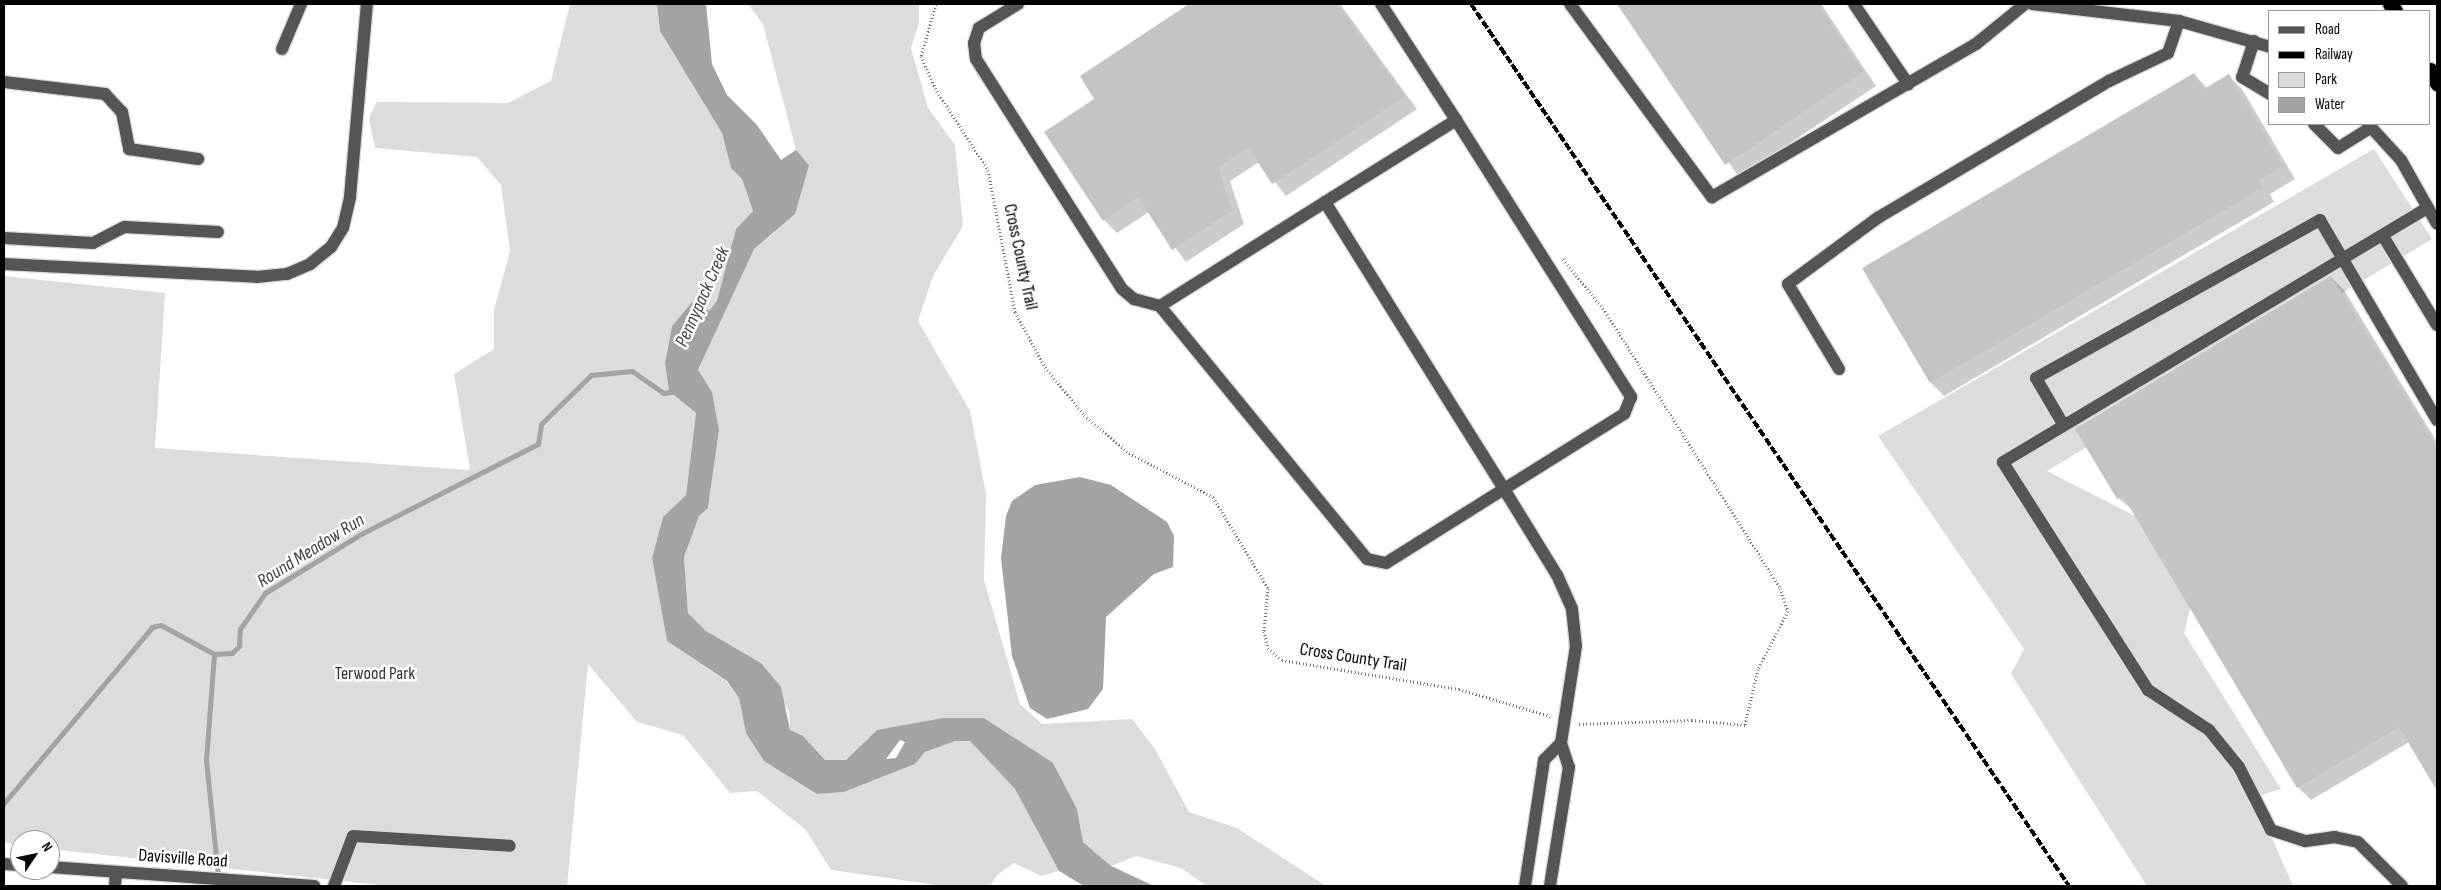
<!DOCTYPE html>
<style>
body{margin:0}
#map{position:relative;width:2441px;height:890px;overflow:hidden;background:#fff;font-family:"Sofia Sans Condensed",sans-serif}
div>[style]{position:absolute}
.green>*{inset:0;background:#dcdcdc}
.water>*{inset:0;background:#a3a3a3}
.shadow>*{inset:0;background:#0003}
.stream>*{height:5px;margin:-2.5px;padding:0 2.5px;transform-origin:2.5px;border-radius:2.5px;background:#a3a3a3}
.building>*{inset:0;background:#c4c4c4}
.path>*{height:3px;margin-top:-1.5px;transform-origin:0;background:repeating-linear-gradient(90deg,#777 0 1px,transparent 0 3.5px)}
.roads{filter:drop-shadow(1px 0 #dbdbdb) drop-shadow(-1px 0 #dbdbdb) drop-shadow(0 1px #dbdbdb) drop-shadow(0 -1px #dbdbdb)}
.minor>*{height:12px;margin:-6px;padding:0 6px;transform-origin:6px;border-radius:6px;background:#555}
.highway>*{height:15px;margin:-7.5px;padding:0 7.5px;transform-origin:7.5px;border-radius:7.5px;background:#000}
.rail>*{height:4px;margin-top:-2px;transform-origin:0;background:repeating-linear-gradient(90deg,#000 0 8px,transparent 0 10.5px)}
span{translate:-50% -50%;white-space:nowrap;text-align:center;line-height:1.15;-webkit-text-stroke:5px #fff;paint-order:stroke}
.street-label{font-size:18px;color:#000}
.park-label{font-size:18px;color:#333}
.water-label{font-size:19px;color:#444;font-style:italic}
.frame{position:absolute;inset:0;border:5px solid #000;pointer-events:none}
.legend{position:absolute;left:2268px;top:10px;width:162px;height:115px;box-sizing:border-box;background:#fff;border:1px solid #999;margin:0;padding:6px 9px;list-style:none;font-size:15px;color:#000}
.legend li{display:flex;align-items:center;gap:10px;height:25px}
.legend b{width:25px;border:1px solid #999}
.north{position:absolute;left:10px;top:830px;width:50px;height:50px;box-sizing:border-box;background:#fff;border:1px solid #999;border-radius:50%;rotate:56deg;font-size:14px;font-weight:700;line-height:20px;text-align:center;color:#000}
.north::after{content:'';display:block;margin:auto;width:18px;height:22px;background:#000;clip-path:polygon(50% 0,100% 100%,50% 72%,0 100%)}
</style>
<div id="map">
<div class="green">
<i style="clip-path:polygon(570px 4px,657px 4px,660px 31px,722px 133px,731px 168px,742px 179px,753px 211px,736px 229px,718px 301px,709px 311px,692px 302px,672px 326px,665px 363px,669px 391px,696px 413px,686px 495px,663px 517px,652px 558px,667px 641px,726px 681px,739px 698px,746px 733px,791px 777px,817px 794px,844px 792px,915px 764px,925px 752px,955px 741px,970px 741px,1015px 789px,1059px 871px,1041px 876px,1014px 863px,997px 875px,990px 886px,943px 886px,831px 870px,805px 829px,757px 791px,730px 793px,683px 735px,637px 722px,588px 664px,567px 886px,388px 886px,50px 849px,50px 840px,20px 840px,20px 846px,4px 842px,4px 276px,165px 293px,155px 448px,470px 470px,454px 374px,494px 349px,494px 310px,510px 251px,501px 185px,477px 157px,375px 148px,369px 118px,377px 102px,508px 103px,551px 81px)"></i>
<i style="clip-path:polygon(748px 4px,919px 4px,919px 23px,911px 48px,928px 108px,955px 145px,963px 226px,933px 276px,918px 321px,970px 411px,986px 493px,984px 580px,1020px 704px,1042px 724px,1132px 719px,1155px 749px,1189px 812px,1237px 828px,1326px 886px,1207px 886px,1181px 868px,1136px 856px,1111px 866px,1083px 842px,1077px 809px,1014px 741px,984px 718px,877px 730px,846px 760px,825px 760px,803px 736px,790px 730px,789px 711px,761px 663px,706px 631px,688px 613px,684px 557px,699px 516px,708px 508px,719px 430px,712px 392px,698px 371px,745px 264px,754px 249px,775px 232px,809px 165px,796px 150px,763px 24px)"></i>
<i style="clip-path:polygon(2374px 149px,2432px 239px,2047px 471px,2204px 551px,2184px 633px,2281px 789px,2254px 797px,2293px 886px,2147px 886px,2011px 674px,2024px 649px,1878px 436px)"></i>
</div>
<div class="water">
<i style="clip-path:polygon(evenodd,657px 4px,706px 4px,712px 64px,727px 95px,757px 125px,781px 160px,796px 150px,809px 165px,795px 214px,754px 249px,698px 370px,712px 392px,719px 430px,708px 508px,699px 516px,684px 557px,688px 613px,706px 631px,761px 663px,781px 687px,790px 730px,803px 736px,825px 760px,846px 760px,877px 730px,943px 718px,984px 718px,1053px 763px,1077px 809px,1083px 842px,1111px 866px,1154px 886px,1084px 886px,1059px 871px,1015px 789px,970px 741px,955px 741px,925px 752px,915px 764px,844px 792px,817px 794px,764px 761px,746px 733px,739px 698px,727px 681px,667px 641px,652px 558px,663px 517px,686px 495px,696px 413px,669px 391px,665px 363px,672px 326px,692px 302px,709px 311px,717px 301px,736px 229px,753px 211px,742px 179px,731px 168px,722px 133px,660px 31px,657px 4px,900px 740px,905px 742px,896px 758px,886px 759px,900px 740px)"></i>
<i style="clip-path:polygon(1080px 477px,1111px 485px,1167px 522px,1174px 536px,1173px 567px,1154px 574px,1106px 617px,1103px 689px,1088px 709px,1047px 719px,1030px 708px,1012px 656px,1001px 558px,1006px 516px,1012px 501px,1035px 485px)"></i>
</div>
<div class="shadow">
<i style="clip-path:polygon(1191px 4px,1340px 4px,1417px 109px,1286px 196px,1259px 162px,1230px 181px,1244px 224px,1186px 262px,1149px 212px,1117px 233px,1104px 220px,1096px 99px,1081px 76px)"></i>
<i style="clip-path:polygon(1619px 4px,1821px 4px,1876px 86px,1739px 177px)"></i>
<i style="clip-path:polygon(2194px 74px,2208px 89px,2229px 76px,2242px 89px,2295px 179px,2270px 194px,2274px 202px,1944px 396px,1931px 383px,1864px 268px)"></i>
<i style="clip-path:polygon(2331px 277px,2344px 290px,2437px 442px,2437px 789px,2409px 742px,2311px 800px,2298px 787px,2133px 510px,2118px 498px)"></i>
</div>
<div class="stream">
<i style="left:214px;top:654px;width:106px;rotate:94.3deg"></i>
<i style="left:206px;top:760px;width:127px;rotate:84.1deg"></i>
<i style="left:4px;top:803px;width:230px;rotate:-49.9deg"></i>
<i style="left:152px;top:627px;width:9px;rotate:-13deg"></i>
<i style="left:161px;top:625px;width:60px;rotate:28.7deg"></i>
<i style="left:214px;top:654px;width:18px;rotate:-3deg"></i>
<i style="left:232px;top:653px;width:10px;rotate:-45deg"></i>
<i style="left:239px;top:646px;width:17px;rotate:-87deg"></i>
<i style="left:240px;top:629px;width:44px;rotate:-55.2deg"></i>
<i style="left:265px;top:593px;width:113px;rotate:-31.6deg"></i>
<i style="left:361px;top:534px;width:199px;rotate:-27deg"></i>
<i style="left:538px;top:444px;width:20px;rotate:-81deg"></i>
<i style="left:541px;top:424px;width:70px;rotate:-44.4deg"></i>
<i style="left:591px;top:375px;width:41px;rotate:-5.6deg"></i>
<i style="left:632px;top:371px;width:38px;rotate:35deg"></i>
<i style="left:663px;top:393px;width:14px;rotate:-8deg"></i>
</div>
<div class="building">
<i style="clip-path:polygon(1189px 4px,1337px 4px,1405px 96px,1272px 184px,1248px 147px,1218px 167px,1232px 211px,1172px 250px,1138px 197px,1103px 221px,1044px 132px,1094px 99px,1080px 76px)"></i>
<i style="clip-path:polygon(1617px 4px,1818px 4px,1863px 72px,1725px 165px)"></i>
<i style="clip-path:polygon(2194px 73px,2204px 89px,2229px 74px,2283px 166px,2258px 181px,2262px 188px,1930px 383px,1862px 268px)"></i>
<i style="clip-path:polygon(2331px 276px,2437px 447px,2437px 791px,2399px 727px,2297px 788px,2123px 496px,2117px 499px,2075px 429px)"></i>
</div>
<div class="path">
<i style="left:936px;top:4px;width:54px;rotate:106.1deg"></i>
<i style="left:921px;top:56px;width:35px;rotate:66deg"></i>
<i style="left:935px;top:88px;width:98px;rotate:57.1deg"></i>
<i style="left:988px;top:170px;width:145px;rotate:79.2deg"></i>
<i style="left:1015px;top:312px;width:63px;rotate:61.4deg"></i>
<i style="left:1045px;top:367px;width:62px;rotate:50.9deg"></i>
<i style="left:1084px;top:415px;width:59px;rotate:40.2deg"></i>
<i style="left:1129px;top:453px;width:95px;rotate:27.6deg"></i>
<i style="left:1213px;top:497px;width:106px;rotate:58.9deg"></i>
<i style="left:1268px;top:588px;width:43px;rotate:95.3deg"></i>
<i style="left:1264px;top:631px;width:17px;rotate:77deg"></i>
<i style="left:1268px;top:648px;width:18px;rotate:41deg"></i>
<i style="left:1282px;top:660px;width:179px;rotate:9.3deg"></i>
<i style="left:1459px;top:689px;width:95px;rotate:16.5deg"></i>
<i style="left:1563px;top:259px;width:67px;rotate:51.1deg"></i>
<i style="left:1605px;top:311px;width:328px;rotate:57.7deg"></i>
<i style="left:1780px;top:588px;width:24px;rotate:71deg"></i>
<i style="left:1788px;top:611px;width:65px;rotate:117.3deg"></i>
<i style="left:1758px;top:669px;width:57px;rotate:103.1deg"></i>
<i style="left:1745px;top:725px;width:53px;rotate:-174.6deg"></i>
<i style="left:1692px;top:720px;width:114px;rotate:178deg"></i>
</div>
<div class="roads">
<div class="minor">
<i style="left:1018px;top:4px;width:46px;rotate:148.4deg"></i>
<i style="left:979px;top:28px;width:16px;rotate:108deg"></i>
<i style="left:974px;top:43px;width:16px;rotate:83deg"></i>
<i style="left:976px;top:59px;width:272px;rotate:57.6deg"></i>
<i style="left:1122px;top:289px;width:16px;rotate:40deg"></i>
<i style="left:1134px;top:299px;width:27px;rotate:15deg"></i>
<i style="left:1381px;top:4px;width:138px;rotate:57.1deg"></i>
<i style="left:1570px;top:4px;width:240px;rotate:53.7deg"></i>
<i style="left:1712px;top:197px;width:305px;rotate:-30.1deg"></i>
<i style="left:1976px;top:44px;width:63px;rotate:-39.2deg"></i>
<i style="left:1854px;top:4px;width:97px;rotate:56deg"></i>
<i style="left:2032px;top:4px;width:148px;rotate:6.6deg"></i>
<i style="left:2179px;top:21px;width:95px;rotate:15.9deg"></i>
<i style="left:2254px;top:41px;width:38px;rotate:108deg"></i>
<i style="left:2242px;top:77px;width:33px;rotate:31deg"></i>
<i style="left:282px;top:49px;width:49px;rotate:-67.1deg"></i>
<i style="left:4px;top:82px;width:102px;rotate:6.8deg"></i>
<i style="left:105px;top:94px;width:25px;rotate:47deg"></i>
<i style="left:122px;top:112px;width:38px;rotate:79deg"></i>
<i style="left:129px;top:149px;width:70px;rotate:8.2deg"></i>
<i style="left:2314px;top:124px;width:34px;rotate:45deg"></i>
<i style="left:2338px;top:148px;width:39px;rotate:-32deg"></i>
<i style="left:2368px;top:124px;width:49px;rotate:47.5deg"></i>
<i style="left:2401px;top:160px;width:73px;rotate:60.6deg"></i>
<i style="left:1325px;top:202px;width:155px;rotate:-32deg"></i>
<i style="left:1456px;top:120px;width:328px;rotate:57.7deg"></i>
<i style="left:1631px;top:397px;width:18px;rotate:112deg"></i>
<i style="left:1624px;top:414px;width:142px;rotate:148deg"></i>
<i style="left:1504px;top:489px;width:139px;rotate:147.9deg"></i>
<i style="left:1386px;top:563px;width:19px;rotate:-168deg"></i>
<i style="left:1367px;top:559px;width:327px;rotate:-129.3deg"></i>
<i style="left:1160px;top:306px;width:195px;rotate:-32.2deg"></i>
<i style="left:1325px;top:202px;width:240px;rotate:58.1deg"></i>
<i style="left:1452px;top:406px;width:98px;rotate:57.9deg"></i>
<i style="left:1504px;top:489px;width:101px;rotate:58.4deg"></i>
<i style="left:1557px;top:575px;width:37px;rotate:66deg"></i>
<i style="left:1572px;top:609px;width:37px;rotate:84deg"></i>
<i style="left:1576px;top:646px;width:98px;rotate:98.8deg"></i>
<i style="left:1561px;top:743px;width:25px;rotate:72deg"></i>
<i style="left:1569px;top:767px;width:121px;rotate:99.1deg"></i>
<i style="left:2383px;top:236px;width:104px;rotate:58.8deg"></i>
<i style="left:4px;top:238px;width:89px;rotate:3.2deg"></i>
<i style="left:93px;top:243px;width:36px;rotate:-27deg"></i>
<i style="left:125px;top:227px;width:93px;rotate:3.1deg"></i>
<i style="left:4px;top:264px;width:253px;rotate:2.9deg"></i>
<i style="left:257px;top:277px;width:30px;rotate:-6deg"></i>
<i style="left:287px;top:274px;width:25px;rotate:-23deg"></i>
<i style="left:310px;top:264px;width:27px;rotate:-39deg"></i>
<i style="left:331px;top:247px;width:22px;rotate:-58deg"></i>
<i style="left:343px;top:228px;width:32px;rotate:-77deg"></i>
<i style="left:350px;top:197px;width:194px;rotate:-85deg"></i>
<i style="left:1839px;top:369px;width:99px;rotate:-121deg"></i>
<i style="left:1788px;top:284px;width:113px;rotate:-36.4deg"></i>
<i style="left:1879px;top:217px;width:267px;rotate:-30.6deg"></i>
<i style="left:2109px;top:81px;width:65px;rotate:-25.4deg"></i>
<i style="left:2168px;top:53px;width:34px;rotate:-71deg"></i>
<i style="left:2063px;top:424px;width:53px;rotate:-120.4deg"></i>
<i style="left:2036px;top:378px;width:325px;rotate:-29.1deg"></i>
<i style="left:2320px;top:220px;width:232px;rotate:59.7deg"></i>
<i style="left:4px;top:864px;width:16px;rotate:4deg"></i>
<i style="left:50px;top:867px;width:265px;rotate:4.1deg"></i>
<i style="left:115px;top:886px;width:14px;rotate:-86deg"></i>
<i style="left:334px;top:886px;width:53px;rotate:-69.2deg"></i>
<i style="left:353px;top:836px;width:157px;rotate:3.6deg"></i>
<i style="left:1525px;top:886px;width:127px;rotate:-81.4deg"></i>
<i style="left:1544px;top:760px;width:24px;rotate:-45deg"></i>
<i style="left:2402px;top:886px;width:62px;rotate:-135deg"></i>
<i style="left:2358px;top:842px;width:24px;rotate:-168deg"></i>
<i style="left:2335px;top:837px;width:30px;rotate:172deg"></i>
<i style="left:2305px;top:841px;width:36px;rotate:-162deg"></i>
<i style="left:2271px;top:830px;width:71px;rotate:-116.9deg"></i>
<i style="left:2239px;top:767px;width:48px;rotate:-129deg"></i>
<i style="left:2209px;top:730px;width:73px;rotate:-146.7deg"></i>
<i style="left:2148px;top:690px;width:270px;rotate:-122.5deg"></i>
<i style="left:2003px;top:462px;width:495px;rotate:-30.9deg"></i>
</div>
<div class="highway">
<i style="left:2390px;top:4px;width:9px;rotate:54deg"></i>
<i style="left:2430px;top:70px;width:15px;rotate:62deg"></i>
</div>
</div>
<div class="rail">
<i style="left:1471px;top:4px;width:1066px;rotate:55.86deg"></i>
</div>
<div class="street-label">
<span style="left:1020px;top:257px;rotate:78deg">Cross County Trail</span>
<span style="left:1353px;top:658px;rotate:9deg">Cross County Trail</span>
<span style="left:183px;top:859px;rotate:4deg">Davisville Road</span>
</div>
<div class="park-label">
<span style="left:375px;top:674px">Terwood Park</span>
</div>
<div class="water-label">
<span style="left:703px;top:297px;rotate:-66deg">Pennypack Creek</span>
<span style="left:311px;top:551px;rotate:-32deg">Round Meadow Run</span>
</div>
<div class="frame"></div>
<ul class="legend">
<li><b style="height:6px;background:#555"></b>Road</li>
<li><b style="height:6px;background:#000"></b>Railway</li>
<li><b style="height:14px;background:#dcdcdc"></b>Park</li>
<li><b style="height:14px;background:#a3a3a3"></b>Water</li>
</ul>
<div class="north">N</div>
</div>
